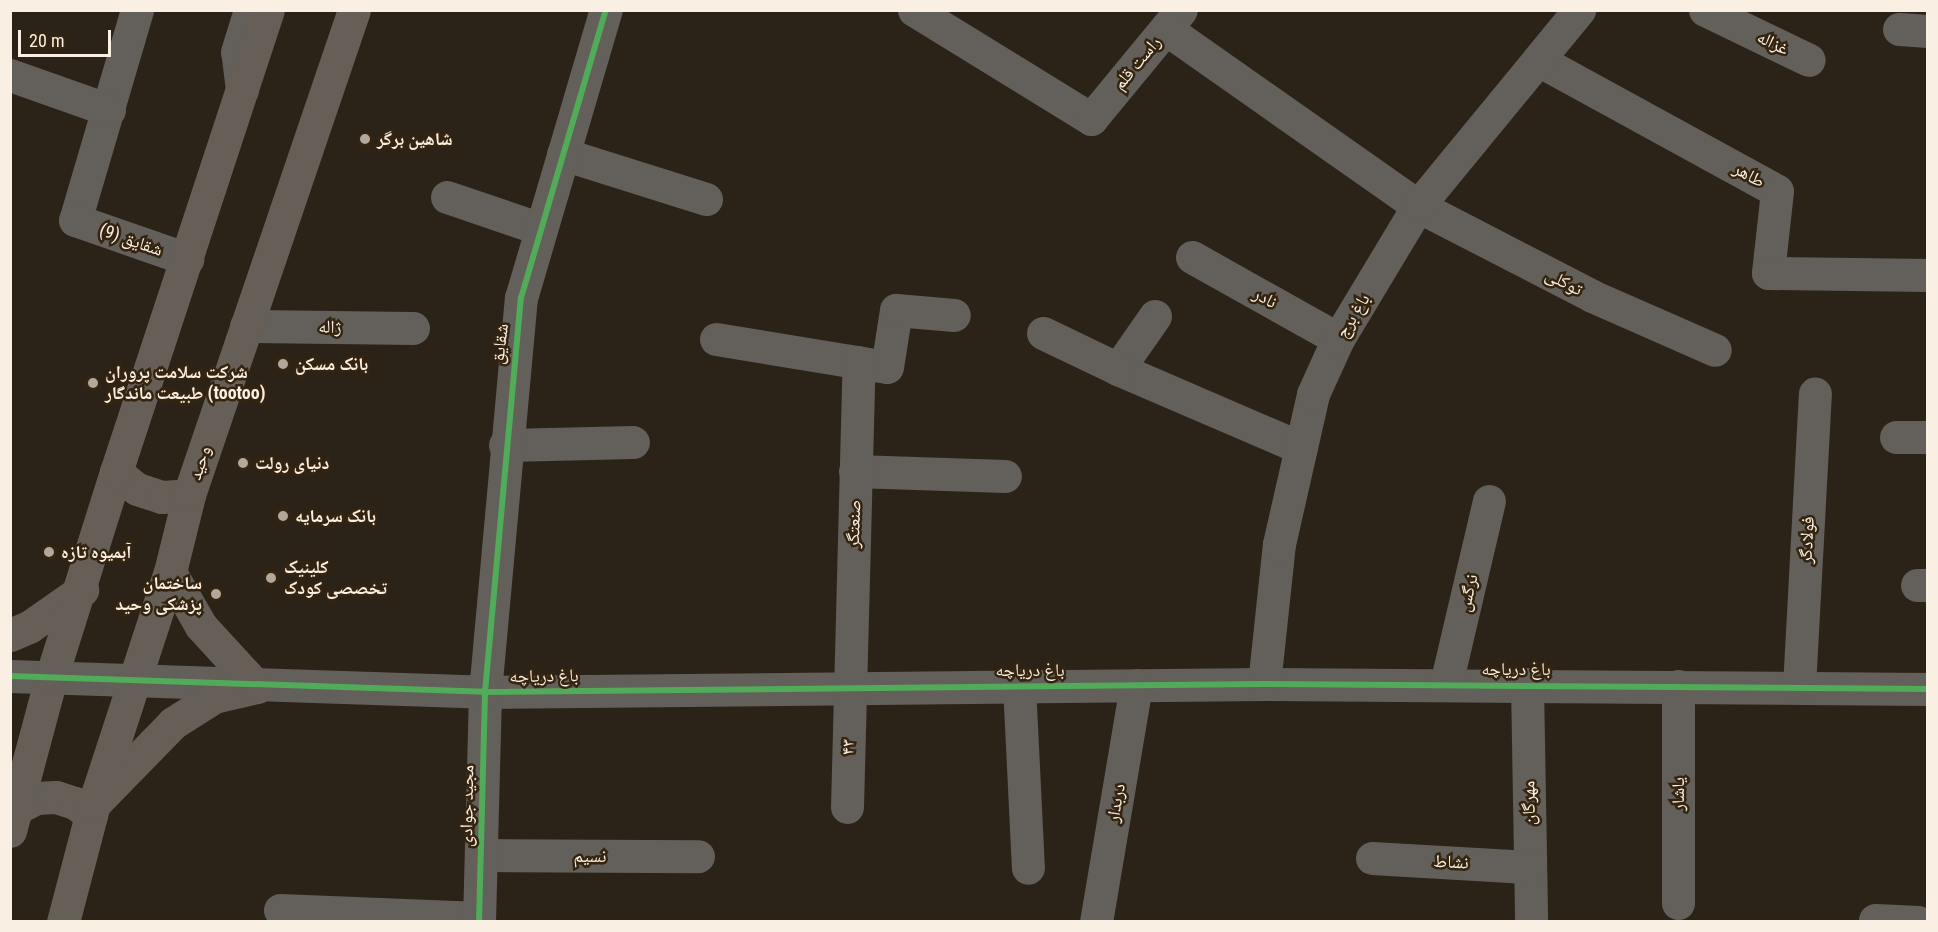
<!DOCTYPE html>
<meta charset="utf-8">
<style>
body{margin:0}
#map{position:relative;width:1938px;height:932px;overflow:hidden;background:#2c2318;font-family:"Roboto Condensed","Noto Naskh Arabic",sans-serif}
div>[style]{position:absolute}
.minor>*{height:33px;margin:-16.5px;padding:0 16.5px;transform-origin:16.5px;border-radius:16.5px;background:#635f5b}
.major>*{height:33px;margin:-16.5px;padding:0 16.5px;transform-origin:16.5px;border-radius:16.5px;background:#655f58}
.cycleway>*{height:6px;margin:-3px;padding:0 3px;transform-origin:3px;border-radius:3px;background:#51ab58}
.dots>*{width:16px;height:16px;translate:-50% -50%;box-sizing:border-box;border:3px solid #342410;border-radius:50%}
span{translate:-50% -50%;white-space:nowrap;text-align:center;line-height:1.15;-webkit-text-stroke:5px #342410;paint-order:stroke}
.street-label{font-size:18px;color:#faefe3}
.poi-label{font-size:18px;color:#faefe3;font-weight:700}
.left{translate:0 -50%;text-align:left}
.right{translate:-100% -50%;text-align:right}
.frame{position:absolute;inset:0;border:12px solid #faefe3;pointer-events:none}
.scale{position:absolute;left:18px;top:30px;width:93px;height:27px;box-sizing:border-box;border:3px solid #faefe3;border-top:0;padding-left:8px;font-size:18px;line-height:21px;white-space:nowrap;color:#faefe3;-webkit-text-stroke:4px #342410;paint-order:stroke}
</style>
<div id="map">
<div class="minor">
<i style="left:137px;top:10px;width:219px;rotate:106.4deg"></i>
<i style="left:75px;top:220px;width:119px;rotate:19.2deg"></i>
<i style="left:914px;top:10px;width:208px;rotate:31.6deg"></i>
<i style="left:1091px;top:119px;width:141px;rotate:-50.5deg"></i>
<i style="left:1705px;top:10px;width:115px;rotate:25.7deg"></i>
<i style="left:1166px;top:29px;width:308px;rotate:35.1deg"></i>
<i style="left:1418px;top:206px;width:196px;rotate:27.3deg"></i>
<i style="left:1592px;top:296px;width:134px;rotate:23.7deg"></i>
<i style="left:1899px;top:29px;width:29px;rotate:4deg"></i>
<i style="left:1540px;top:61px;width:270px;rotate:28.7deg"></i>
<i style="left:1777px;top:191px;width:82px;rotate:96.3deg"></i>
<i style="left:1768px;top:273px;width:160px;rotate:0.7deg"></i>
<i style="left:10px;top:75px;width:105px;rotate:19.5deg"></i>
<i style="left:242px;top:90px;width:38px;rotate:-97deg"></i>
<i style="left:237px;top:52px;width:44px;rotate:-72.8deg"></i>
<i style="left:563px;top:154px;width:150px;rotate:17.5deg"></i>
<i style="left:447px;top:197px;width:99px;rotate:18.8deg"></i>
<i style="left:1192px;top:257px;width:167px;rotate:29.3deg"></i>
<i style="left:1155px;top:316px;width:65px;rotate:124.9deg"></i>
<i style="left:1118px;top:369px;width:199px;rotate:23.3deg"></i>
<i style="left:246px;top:326px;width:167px;rotate:0.7deg"></i>
<i style="left:1043px;top:333px;width:83px;rotate:25.6deg"></i>
<i style="left:716px;top:339px;width:173px;rotate:9.3deg"></i>
<i style="left:887px;top:367px;width:58px;rotate:-81deg"></i>
<i style="left:896px;top:310px;width:58px;rotate:4.9deg"></i>
<i style="left:1896px;top:437px;width:32px"></i>
<i style="left:505px;top:445px;width:128px;rotate:-1.3deg"></i>
<i style="left:855px;top:471px;width:150px;rotate:1.9deg"></i>
<i style="left:1917px;top:585px;width:11px"></i>
<i style="left:10px;top:676px;width:475px;rotate:1.9deg"></i>
<i style="left:485px;top:692px;width:779px;rotate:-0.59deg"></i>
<i style="left:1264px;top:684px;width:664px;rotate:0.43deg"></i>
<i style="left:1264px;top:684px;width:141px;rotate:-83.9deg"></i>
<i style="left:1279px;top:544px;width:154px;rotate:-77.2deg"></i>
<i style="left:1313px;top:394px;width:60px;rotate:-65.6deg"></i>
<i style="left:1338px;top:339px;width:155px;rotate:-59deg"></i>
<i style="left:1418px;top:206px;width:254px;rotate:-50.6deg"></i>
<i style="left:1446px;top:684px;width:188px;rotate:-76.8deg"></i>
<i style="left:1527px;top:684px;width:238px;rotate:89deg"></i>
<i style="left:1019px;top:685px;width:183px;rotate:87.2deg"></i>
<i style="left:1678px;top:686px;width:217px;rotate:90deg"></i>
<i style="left:1799px;top:687px;width:294px;rotate:-86.9deg"></i>
<i style="left:847px;top:807px;width:445px;rotate:-88.5deg"></i>
<i style="left:481px;top:855px;width:217px;rotate:0.3deg"></i>
<i style="left:1372px;top:858px;width:158px;rotate:3.3deg"></i>
<i style="left:280px;top:910px;width:199px;rotate:2.3deg"></i>
<i style="left:1875px;top:920px;width:43px;rotate:2.7deg"></i>
<i style="left:479px;top:922px;width:230px;rotate:-88.5deg"></i>
<i style="left:485px;top:692px;width:396px;rotate:-84.8deg"></i>
<i style="left:521px;top:298px;width:300px;rotate:-73.6deg"></i>
<i style="left:1096px;top:922px;width:240px;rotate:-80.4deg"></i>
</div>
<div class="major">
<i style="left:116px;top:472px;width:27px;rotate:39deg"></i>
<i style="left:137px;top:489px;width:26px;rotate:18deg"></i>
<i style="left:162px;top:497px;width:27px;rotate:-4deg"></i>
<i style="left:10px;top:635px;width:21px;rotate:-23deg"></i>
<i style="left:29px;top:627px;width:65px;rotate:-34.9deg"></i>
<i style="left:16px;top:789px;width:18px;rotate:81deg"></i>
<i style="left:19px;top:807px;width:19px;rotate:-28deg"></i>
<i style="left:36px;top:798px;width:20px;rotate:-3deg"></i>
<i style="left:56px;top:797px;width:20px;rotate:18deg"></i>
<i style="left:75px;top:803px;width:20px;rotate:37deg"></i>
<i style="left:97px;top:801px;width:109px;rotate:-45.7deg"></i>
<i style="left:173px;top:723px;width:49px;rotate:-32.4deg"></i>
<i style="left:214px;top:697px;width:44px;rotate:-13.1deg"></i>
<i style="left:257px;top:687px;width:83px;rotate:-132.6deg"></i>
<i style="left:201px;top:626px;width:62px;rotate:-119.9deg"></i>
<i style="left:10px;top:831px;width:158px;rotate:-75deg"></i>
<i style="left:51px;top:678px;width:216px;rotate:-72.5deg"></i>
<i style="left:116px;top:472px;width:486px;rotate:-71.8deg"></i>
<i style="left:63px;top:922px;width:122px;rotate:-75.3deg"></i>
<i style="left:94px;top:804px;width:244px;rotate:-71.9deg"></i>
<i style="left:170px;top:572px;width:79px;rotate:-76.1deg"></i>
<i style="left:189px;top:495px;width:512px;rotate:-71.21deg"></i>
</div>
<div class="cycleway">
<i style="left:10px;top:676px;width:475px;rotate:1.9deg"></i>
<i style="left:485px;top:692px;width:779px;rotate:-0.59deg"></i>
<i style="left:1264px;top:684px;width:664px;rotate:0.43deg"></i>
<i style="left:479px;top:922px;width:230px;rotate:-88.5deg"></i>
<i style="left:485px;top:692px;width:396px;rotate:-84.8deg"></i>
<i style="left:521px;top:298px;width:300px;rotate:-73.6deg"></i>
</div>
<div class="dots">
<i style="left:365px;top:139px;background:#b2a89c"></i>
<i style="left:283px;top:364px;background:#b2a89c"></i>
<i style="left:93px;top:383px;background:#b2a89c"></i>
<i style="left:243px;top:463px;background:#b2a89c"></i>
<i style="left:283px;top:516px;background:#b2a89c"></i>
<i style="left:49px;top:552px;background:#b2a89c"></i>
<i style="left:271px;top:578px;background:#b2a89c"></i>
<i style="left:216px;top:594px;background:#b2a89c"></i>
</div>
<div class="street-label">
<span style="left:1773px;top:43px;rotate:26deg">غزاله</span>
<span style="left:1137px;top:63px;rotate:-50deg">راست قلم</span>
<span style="left:1749px;top:175px;rotate:29deg">طاهر</span>
<span style="left:131px;top:240px;rotate:19deg">شقایق (9)</span>
<span style="left:1564px;top:282px;rotate:27deg">توکلی</span>
<span style="left:1265px;top:298px;rotate:29deg">نادر</span>
<span style="left:1353px;top:316px;rotate:-59deg">باغ برج</span>
<span style="left:330px;top:327px;rotate:1deg">ژاله</span>
<span style="left:500px;top:344px;rotate:-83deg">شقایق</span>
<span style="left:200px;top:463px;rotate:-71deg">وحید</span>
<span style="left:854px;top:524px;rotate:-88deg">صنعتگر</span>
<span style="left:1807px;top:540px;rotate:-87deg">فولادگر</span>
<span style="left:1468px;top:593px;rotate:-77deg">نرگس</span>
<span style="left:1516px;top:669px">باغ دریاچه</span>
<span style="left:1030px;top:670px">باغ دریاچه</span>
<span style="left:544px;top:676px;rotate:-1deg">باغ دریاچه</span>
<span style="left:848px;top:747px;rotate:-89deg">۴۳</span>
<span style="left:1678px;top:794px;rotate:-90deg">یاشار</span>
<span style="left:1116px;top:803px;rotate:-80deg">دربدار</span>
<span style="left:1529px;top:803px;rotate:-91deg">مهرگان</span>
<span style="left:467px;top:806px;rotate:-89deg">مجید جوادی</span>
<span style="left:590px;top:856px">نسیم</span>
<span style="left:1451px;top:862px;rotate:3deg">نشاط</span>
</div>
<div class="poi-label">
<span class="left" style="left:377px;top:139px">شاهین برگر</span>
<span class="left" style="left:295px;top:364px">بانک مسکن</span>
<span class="left" style="left:105px;top:383px">شرکت سلامت پروران<br>طبیعت ماندگار (tootoo)</span>
<span class="left" style="left:255px;top:463px">دنیای رولت</span>
<span class="left" style="left:295px;top:516px">بانک سرمایه</span>
<span class="left" style="left:61px;top:552px">آبمیوه تازه</span>
<span class="left" style="left:284px;top:578px">کلینیک<br>تخصصی کودک</span>
<span class="right" style="left:202px;top:594px">ساختمان<br>پزشکی وحید</span>
</div>
<div class="frame"></div>
<div class="scale">20 m</div>
</div>
